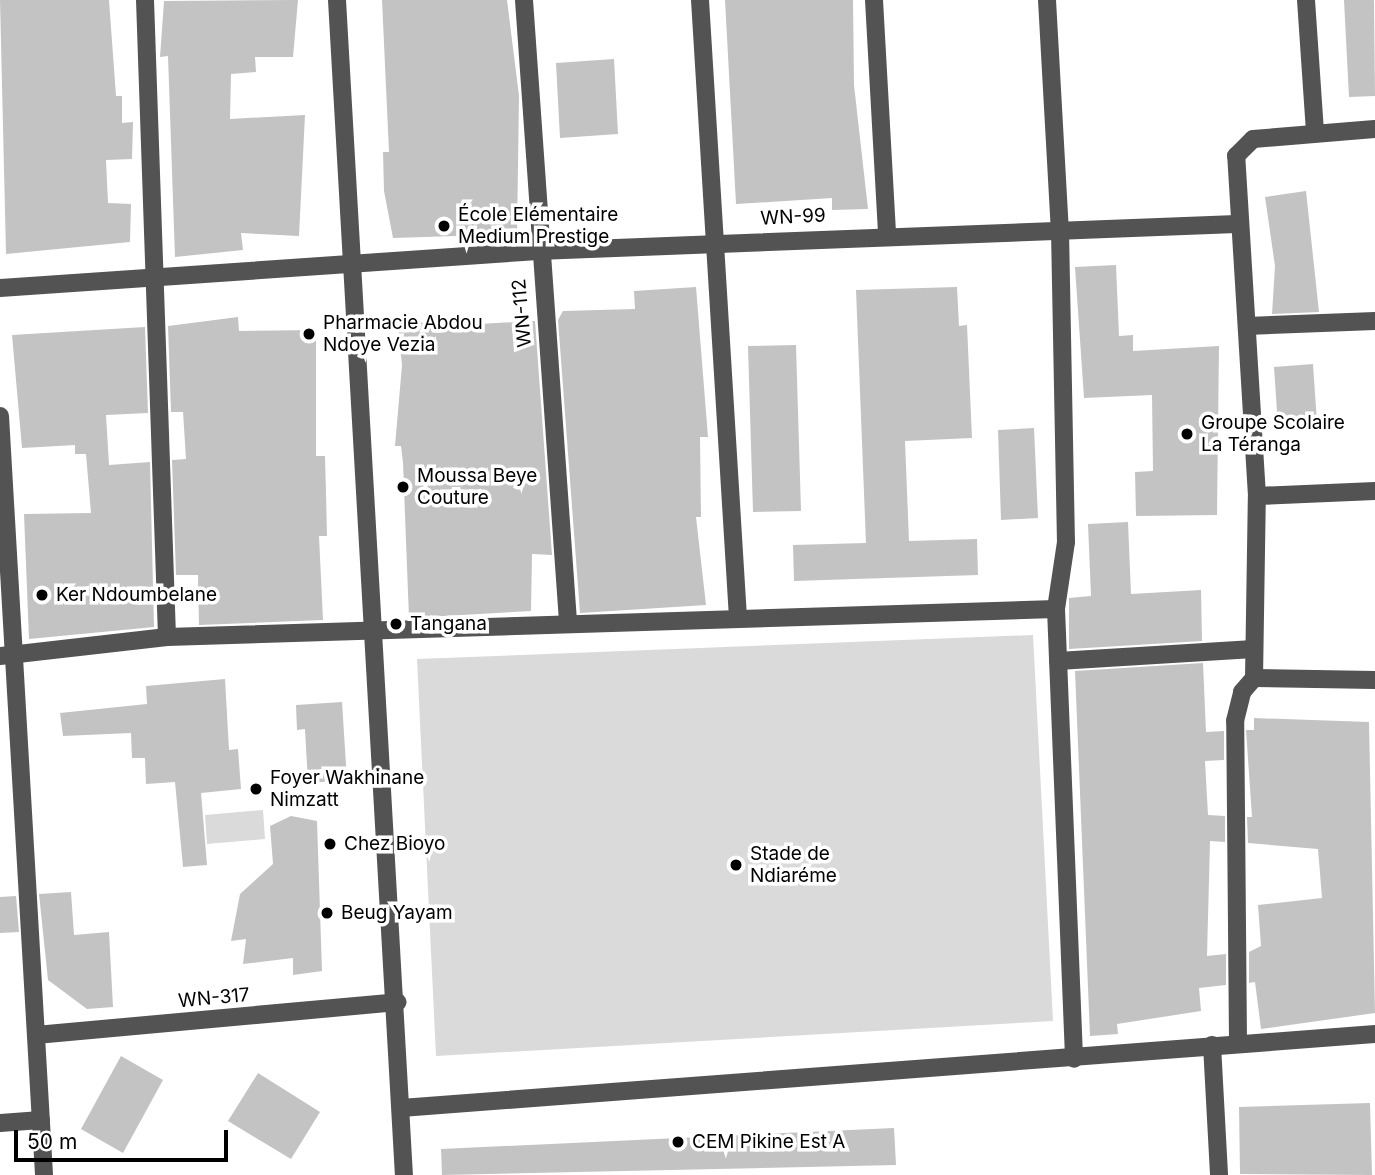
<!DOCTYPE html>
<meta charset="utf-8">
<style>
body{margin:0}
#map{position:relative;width:1375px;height:1175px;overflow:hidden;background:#fff;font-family:Inter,sans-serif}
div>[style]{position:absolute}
.green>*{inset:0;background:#dadada}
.building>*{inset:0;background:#c3c3c3}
.minor>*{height:18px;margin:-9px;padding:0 9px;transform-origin:9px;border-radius:9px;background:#535353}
.dots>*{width:19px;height:19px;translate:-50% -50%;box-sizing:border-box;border:4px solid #fff;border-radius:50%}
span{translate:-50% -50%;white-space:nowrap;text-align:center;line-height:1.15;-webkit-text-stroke:7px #fff;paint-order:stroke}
.poi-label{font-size:19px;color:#000}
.left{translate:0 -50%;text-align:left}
.street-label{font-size:19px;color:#000}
.scale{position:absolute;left:14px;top:1130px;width:214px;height:32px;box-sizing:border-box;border:4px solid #000;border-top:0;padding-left:9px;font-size:21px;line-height:24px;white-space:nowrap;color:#000;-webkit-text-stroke:5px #fff;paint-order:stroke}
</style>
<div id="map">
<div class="green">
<i style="clip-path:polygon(1033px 635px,1053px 1021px,436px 1056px,417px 659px)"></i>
<i style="clip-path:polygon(263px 810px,265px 839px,207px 844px,205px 815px)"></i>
</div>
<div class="building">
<i style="clip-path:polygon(0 0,109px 0,116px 96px,122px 96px,122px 123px,133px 122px,132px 159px,106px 160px,108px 203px,131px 204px,130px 242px,6px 254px)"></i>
<i style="clip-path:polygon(298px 0,293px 57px,255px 57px,256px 72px,231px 74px,230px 119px,305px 115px,299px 236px,241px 233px,243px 250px,175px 257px,168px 56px,160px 57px,164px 1px)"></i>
<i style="clip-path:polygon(382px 0,507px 0,519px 96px,517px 234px,393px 238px,384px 191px,383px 152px,389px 152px)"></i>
<i style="clip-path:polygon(725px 0,853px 0,854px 85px,868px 209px,832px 210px,832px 198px,736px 204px)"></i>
<i style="clip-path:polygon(1344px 0,1374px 0,1375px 96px,1349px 97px)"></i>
<i style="clip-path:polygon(614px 59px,618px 134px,560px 138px,556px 63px)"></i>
<i style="clip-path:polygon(1306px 191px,1319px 312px,1272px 314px,1275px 266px,1265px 197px)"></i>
<i style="clip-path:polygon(1116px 265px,1119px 336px,1133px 335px,1133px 351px,1219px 346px,1217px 515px,1136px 516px,1135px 472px,1153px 471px,1152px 395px,1084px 398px,1075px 267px)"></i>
<i style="clip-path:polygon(696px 287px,708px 437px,700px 437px,701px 517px,696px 517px,706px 605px,580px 613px,558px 320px,563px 311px,635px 309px,634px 291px)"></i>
<i style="clip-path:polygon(957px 287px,959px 326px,967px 325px,972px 438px,905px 441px,909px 541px,977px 539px,978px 575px,794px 581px,793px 545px,866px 543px,856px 290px)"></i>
<i style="clip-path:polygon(238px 317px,239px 331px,316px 330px,316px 456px,325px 456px,326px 493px,327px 536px,319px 536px,323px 620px,199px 625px,198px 575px,176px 575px,172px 460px,186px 459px,183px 412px,171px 412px,168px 326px)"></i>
<i style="clip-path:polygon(459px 319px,459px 325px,535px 321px,552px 555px,532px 554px,531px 611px,409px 618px,403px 463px,401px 446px,395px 446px,402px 365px,398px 325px)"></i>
<i style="clip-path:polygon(145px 327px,148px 413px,106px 415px,109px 465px,150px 462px,154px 627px,29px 639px,24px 514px,91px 513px,86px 454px,75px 454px,75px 445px,22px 448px,12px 335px)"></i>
<i style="clip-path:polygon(796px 345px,801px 511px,753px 512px,748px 346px)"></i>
<i style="clip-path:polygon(1313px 364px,1317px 423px,1278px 426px,1274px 367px)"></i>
<i style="clip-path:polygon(1034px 428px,1038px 518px,1001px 520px,998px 430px)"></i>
<i style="clip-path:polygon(1128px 522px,1131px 594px,1201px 590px,1202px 641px,1069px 649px,1069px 598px,1091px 596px,1088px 524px)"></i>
<i style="clip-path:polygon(1203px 663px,1206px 732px,1224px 731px,1224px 760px,1205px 761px,1208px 815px,1225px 816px,1225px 842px,1210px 841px,1207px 956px,1226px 954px,1226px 985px,1199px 988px,1201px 1011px,1117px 1024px,1118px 1034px,1090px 1036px,1075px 671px)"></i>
<i style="clip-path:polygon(225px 679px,229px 750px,238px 749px,241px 789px,201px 793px,207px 865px,183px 867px,175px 782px,146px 784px,145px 758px,132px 758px,131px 733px,63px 736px,60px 713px,147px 704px,146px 686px)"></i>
<i style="clip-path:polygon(342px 702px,347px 780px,308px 783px,305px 729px,297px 730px,296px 705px)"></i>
<i style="clip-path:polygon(1254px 718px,1369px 722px,1375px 1013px,1261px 1029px,1255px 982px,1249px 983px,1249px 952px,1261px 946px,1258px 905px,1322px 898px,1318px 849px,1248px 843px,1247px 817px,1252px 817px,1246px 730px,1254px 730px)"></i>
<i style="clip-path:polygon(291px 816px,317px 821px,322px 971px,293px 975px,293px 958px,243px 964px,246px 939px,231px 941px,240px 894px,273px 864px,270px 826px)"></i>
<i style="clip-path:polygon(71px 892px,74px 935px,109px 932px,113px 1007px,87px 1009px,48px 980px,39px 894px)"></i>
<i style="clip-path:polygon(16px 896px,19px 932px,0 933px,0 897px)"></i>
<i style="clip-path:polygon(121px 1056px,163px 1080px,123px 1153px,81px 1129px)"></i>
<i style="clip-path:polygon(258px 1073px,320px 1112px,291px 1159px,228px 1121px)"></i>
<i style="clip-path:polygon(1370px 1103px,1372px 1175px,1240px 1174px,1239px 1107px)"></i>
<i style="clip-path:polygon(894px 1128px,896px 1165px,442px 1175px,441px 1149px)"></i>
</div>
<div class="minor">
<i style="left:145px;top:0;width:637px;rotate:88.02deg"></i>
<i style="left:337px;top:0;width:1177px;rotate:86.74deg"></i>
<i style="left:524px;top:0;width:624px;rotate:85.95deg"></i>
<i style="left:700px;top:0;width:619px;rotate:86.48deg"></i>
<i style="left:874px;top:0;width:234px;rotate:86.8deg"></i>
<i style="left:1047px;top:0;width:231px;rotate:86.8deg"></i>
<i style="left:1060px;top:231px;width:311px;rotate:88.9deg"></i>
<i style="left:1066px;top:542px;width:68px;rotate:98.5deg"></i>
<i style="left:1056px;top:609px;width:450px;rotate:87.7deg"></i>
<i style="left:1306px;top:0;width:133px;rotate:86.1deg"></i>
<i style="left:0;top:288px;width:539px;rotate:-3.93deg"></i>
<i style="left:538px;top:251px;width:699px;rotate:-2.22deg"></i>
<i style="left:1247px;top:326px;width:128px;rotate:-2.2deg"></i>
<i style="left:0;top:416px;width:760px;rotate:86.68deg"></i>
<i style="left:1257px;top:496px;width:118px;rotate:-2.4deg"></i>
<i style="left:0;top:656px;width:168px;rotate:-6.5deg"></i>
<i style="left:167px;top:637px;width:889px;rotate:-1.8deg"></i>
<i style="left:1058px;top:661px;width:196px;rotate:-3.5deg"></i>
<i style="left:1254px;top:678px;width:182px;rotate:-89.1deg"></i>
<i style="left:1257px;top:496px;width:341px;rotate:-93.5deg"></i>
<i style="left:1236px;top:156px;width:24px;rotate:-45deg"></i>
<i style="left:1253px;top:139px;width:122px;rotate:-4.7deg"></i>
<i style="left:36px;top:1035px;width:363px;rotate:-5.2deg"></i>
<i style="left:1238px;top:1042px;width:321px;rotate:-90.5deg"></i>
<i style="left:1235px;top:721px;width:30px;rotate:-76deg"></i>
<i style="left:1242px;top:692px;width:18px;rotate:-49deg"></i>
<i style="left:1254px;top:678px;width:121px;rotate:0.9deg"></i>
<i style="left:1212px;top:1045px;width:130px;rotate:86.9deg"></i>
<i style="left:401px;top:1108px;width:977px;rotate:-4.34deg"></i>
<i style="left:0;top:1123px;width:41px;rotate:-4.2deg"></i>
</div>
<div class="dots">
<i style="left:444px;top:226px;background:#000"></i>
<i style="left:309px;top:334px;background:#000"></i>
<i style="left:1187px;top:434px;background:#000"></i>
<i style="left:403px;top:487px;background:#000"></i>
<i style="left:42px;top:595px;background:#000"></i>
<i style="left:396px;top:624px;background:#000"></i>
<i style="left:256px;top:789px;background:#000"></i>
<i style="left:330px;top:844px;background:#000"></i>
<i style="left:736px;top:865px;background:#000"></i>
<i style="left:327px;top:913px;background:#000"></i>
<i style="left:678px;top:1142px;background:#000"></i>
</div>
<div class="poi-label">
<span class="left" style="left:458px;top:226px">École Elémentaire<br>Medium Prestige</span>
<span class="left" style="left:323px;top:334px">Pharmacie Abdou<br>Ndoye Vezia</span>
<span class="left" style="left:1201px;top:434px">Groupe Scolaire<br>La Téranga</span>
<span class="left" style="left:417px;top:487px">Moussa Beye<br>Couture</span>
<span class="left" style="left:56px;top:595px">Ker Ndoumbelane</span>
<span class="left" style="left:410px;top:624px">Tangana</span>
<span class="left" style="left:270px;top:789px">Foyer Wakhinane<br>Nimzatt</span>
<span class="left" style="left:344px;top:844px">Chez Bioyo</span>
<span class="left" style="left:750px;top:865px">Stade de<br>Ndiaréme</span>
<span class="left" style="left:341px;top:913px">Beug Yayam</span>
<span class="left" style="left:692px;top:1142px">CEM Pikine Est A</span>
</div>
<div class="street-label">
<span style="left:793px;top:217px;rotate:-3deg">WN-99</span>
<span style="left:522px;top:313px;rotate:-95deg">WN-112</span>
<span style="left:214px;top:998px;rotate:-5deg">WN-317</span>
</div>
<div class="scale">50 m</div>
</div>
